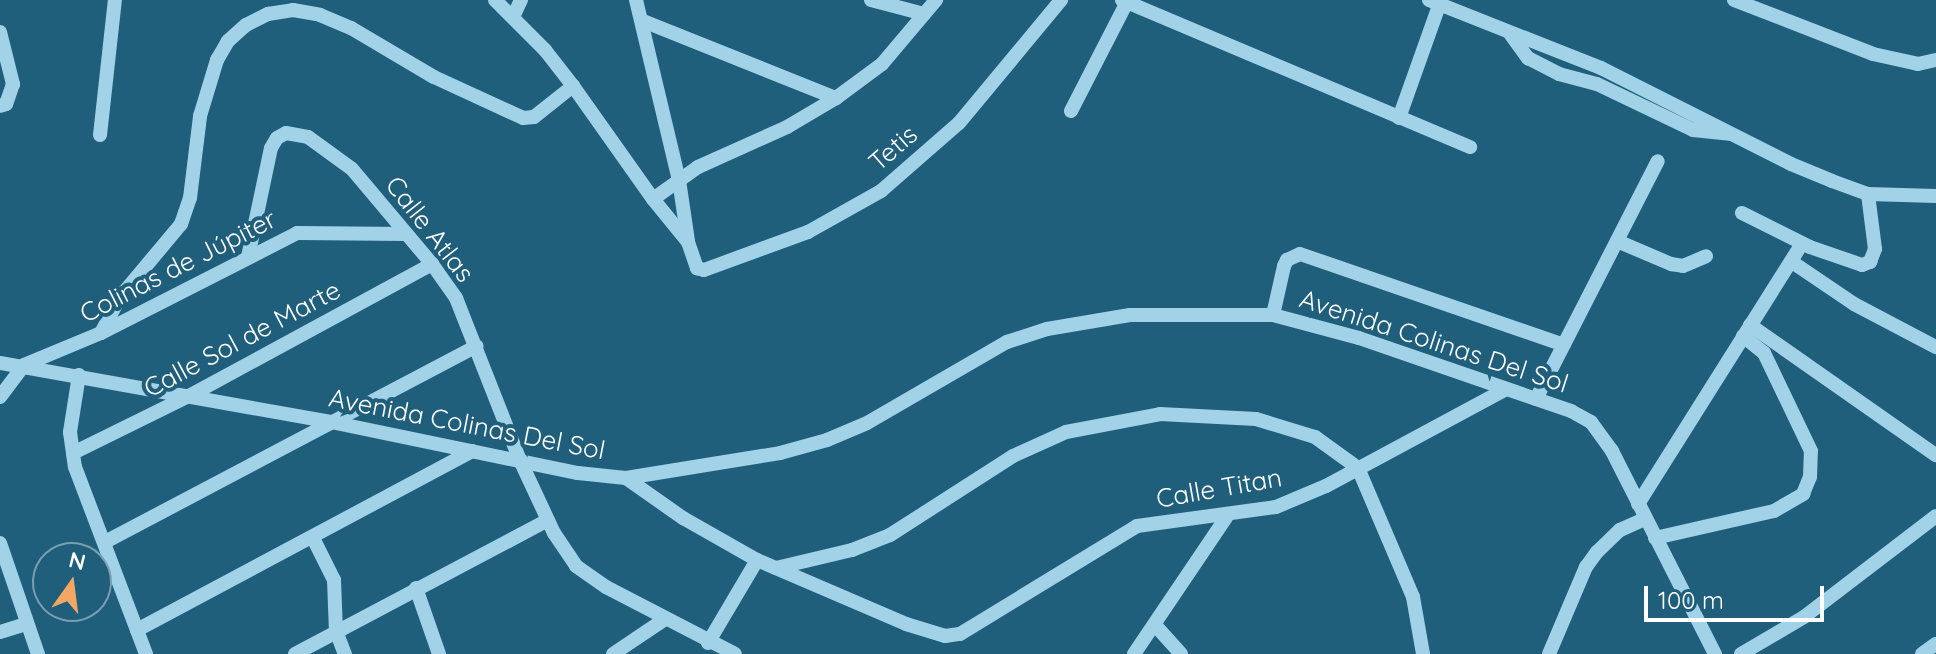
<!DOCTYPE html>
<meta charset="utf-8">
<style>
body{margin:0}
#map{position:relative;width:1936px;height:654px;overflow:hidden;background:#205f7c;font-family:Quicksand,sans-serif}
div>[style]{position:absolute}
.minor>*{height:14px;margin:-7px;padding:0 7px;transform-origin:7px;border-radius:7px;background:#a2d2e7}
span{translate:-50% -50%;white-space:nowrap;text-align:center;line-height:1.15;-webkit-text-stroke:8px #205f7c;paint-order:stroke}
.street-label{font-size:26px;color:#fff}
.north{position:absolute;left:32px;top:542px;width:80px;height:80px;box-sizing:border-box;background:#205f7c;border:2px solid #799fb0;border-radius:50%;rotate:14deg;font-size:22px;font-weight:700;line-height:32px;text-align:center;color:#fff}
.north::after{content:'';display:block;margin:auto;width:28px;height:36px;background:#f4a763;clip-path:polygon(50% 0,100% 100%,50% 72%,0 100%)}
.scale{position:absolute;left:1644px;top:586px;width:180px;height:36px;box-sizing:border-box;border:4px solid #fff;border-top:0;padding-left:10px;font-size:24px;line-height:28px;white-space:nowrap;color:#fff;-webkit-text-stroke:6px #205f7c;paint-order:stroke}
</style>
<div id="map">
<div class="minor">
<i style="left:495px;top:0;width:71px;rotate:45deg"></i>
<i style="left:545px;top:50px;width:46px;rotate:52.1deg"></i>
<i style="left:573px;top:86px;width:138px;rotate:54.7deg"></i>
<i style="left:653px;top:199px;width:55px;rotate:50.9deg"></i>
<i style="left:688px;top:242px;width:28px;rotate:71deg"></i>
<i style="left:697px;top:268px;width:7px;rotate:16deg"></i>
<i style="left:704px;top:270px;width:111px;rotate:-20.1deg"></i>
<i style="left:808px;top:232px;width:84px;rotate:-29.3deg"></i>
<i style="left:881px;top:191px;width:103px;rotate:-41.1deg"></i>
<i style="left:959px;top:123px;width:160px;rotate:-50.3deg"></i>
<i style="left:636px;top:0;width:185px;rotate:76.6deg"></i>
<i style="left:679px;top:180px;width:62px;rotate:81.6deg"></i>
<i style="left:871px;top:0;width:55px;rotate:14.8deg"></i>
<i style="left:1122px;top:0;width:378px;rotate:22.9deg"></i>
<i style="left:1429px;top:0;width:185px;rotate:21.6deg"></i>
<i style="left:1601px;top:68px;width:213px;rotate:26.8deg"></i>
<i style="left:1791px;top:164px;width:44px;rotate:22.5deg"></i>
<i style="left:1832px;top:181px;width:38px;rotate:20deg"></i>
<i style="left:1868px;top:194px;width:68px;rotate:1.7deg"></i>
<i style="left:1734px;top:0;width:149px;rotate:21.2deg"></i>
<i style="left:1873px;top:54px;width:46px;rotate:12.5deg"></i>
<i style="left:1918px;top:64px;width:18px;rotate:-13deg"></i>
<i style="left:513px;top:17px;width:19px;rotate:-65deg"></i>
<i style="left:643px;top:21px;width:208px;rotate:21.8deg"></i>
<i style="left:0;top:32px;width:54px;rotate:76deg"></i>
<i style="left:13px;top:84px;width:21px;rotate:109deg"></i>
<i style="left:6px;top:104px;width:6px;rotate:162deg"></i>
<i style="left:1511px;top:35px;width:29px;rotate:54deg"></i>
<i style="left:1528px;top:58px;width:35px;rotate:27deg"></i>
<i style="left:1559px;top:74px;width:39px;rotate:15deg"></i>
<i style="left:1597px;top:84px;width:106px;rotate:25.6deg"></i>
<i style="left:1693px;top:130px;width:37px;rotate:6deg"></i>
<i style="left:1071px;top:111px;width:123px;rotate:-62.8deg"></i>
<i style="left:1399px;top:118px;width:125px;rotate:-70.4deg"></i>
<i style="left:100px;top:135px;width:136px;rotate:-83.7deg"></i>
<i style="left:653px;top:199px;width:55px;rotate:-35.4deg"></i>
<i style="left:698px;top:167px;width:98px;rotate:-24.2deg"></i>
<i style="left:787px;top:127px;width:57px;rotate:-30.6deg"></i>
<i style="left:836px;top:98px;width:57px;rotate:-36.5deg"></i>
<i style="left:882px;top:64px;width:84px;rotate:-49.8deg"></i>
<i style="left:1742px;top:213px;width:76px;rotate:26.6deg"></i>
<i style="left:1810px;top:247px;width:55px;rotate:19.1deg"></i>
<i style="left:1862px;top:265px;width:9px;rotate:-21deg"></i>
<i style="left:1870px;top:262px;width:14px;rotate:-69deg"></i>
<i style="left:1875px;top:249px;width:55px;rotate:-97.3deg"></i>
<i style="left:1617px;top:241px;width:59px;rotate:23.1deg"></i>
<i style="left:1671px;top:264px;width:12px;rotate:9deg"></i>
<i style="left:1683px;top:266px;width:25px;rotate:-23deg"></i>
<i style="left:248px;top:257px;width:111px;rotate:-78.1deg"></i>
<i style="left:271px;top:148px;width:12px;rotate:-59deg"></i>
<i style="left:277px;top:138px;width:10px;rotate:-29deg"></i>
<i style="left:286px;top:133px;width:22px;rotate:10deg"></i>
<i style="left:308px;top:137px;width:54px;rotate:36deg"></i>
<i style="left:352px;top:169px;width:124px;rotate:49.9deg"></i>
<i style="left:432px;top:264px;width:42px;rotate:54.8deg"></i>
<i style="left:456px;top:298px;width:172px;rotate:68.5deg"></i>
<i style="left:519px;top:458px;width:83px;rotate:65deg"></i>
<i style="left:554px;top:533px;width:40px;rotate:56deg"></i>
<i style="left:576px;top:566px;width:37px;rotate:35deg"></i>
<i style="left:606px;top:587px;width:145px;rotate:27.4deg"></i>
<i style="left:1792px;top:262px;width:75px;rotate:34.1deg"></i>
<i style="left:1854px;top:304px;width:93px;rotate:27.7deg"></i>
<i style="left:1273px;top:315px;width:50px;rotate:-77.3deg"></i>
<i style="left:1284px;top:266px;width:7px;rotate:-63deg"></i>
<i style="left:1287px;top:260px;width:14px;rotate:-25deg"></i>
<i style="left:1300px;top:254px;width:279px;rotate:19deg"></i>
<i style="left:1750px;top:325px;width:227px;rotate:35deg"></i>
<i style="left:101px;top:333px;width:41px;rotate:-62.2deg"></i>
<i style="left:120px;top:297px;width:95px;rotate:-50.1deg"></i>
<i style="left:181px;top:224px;width:28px;rotate:-71deg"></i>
<i style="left:190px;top:198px;width:83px;rotate:-83deg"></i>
<i style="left:200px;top:116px;width:59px;rotate:-73.1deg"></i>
<i style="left:217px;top:60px;width:22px;rotate:-60deg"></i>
<i style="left:228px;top:41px;width:24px;rotate:-42deg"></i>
<i style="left:246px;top:25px;width:25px;rotate:-27deg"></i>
<i style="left:268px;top:14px;width:25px;rotate:-9deg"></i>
<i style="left:293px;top:10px;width:27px;rotate:10deg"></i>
<i style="left:320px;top:15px;width:34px;rotate:23deg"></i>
<i style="left:351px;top:28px;width:96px;rotate:30.6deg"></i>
<i style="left:434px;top:77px;width:98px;rotate:24.7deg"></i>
<i style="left:523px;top:118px;width:11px;rotate:-5deg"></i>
<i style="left:534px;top:117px;width:50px;rotate:-38.5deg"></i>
<i style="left:0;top:363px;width:336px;rotate:10.1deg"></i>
<i style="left:331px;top:422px;width:252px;rotate:11.7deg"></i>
<i style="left:578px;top:473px;width:48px;rotate:5.9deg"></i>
<i style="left:626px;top:478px;width:156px;rotate:-9.2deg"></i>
<i style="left:780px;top:453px;width:49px;rotate:-15.5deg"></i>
<i style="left:827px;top:440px;width:43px;rotate:-23deg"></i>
<i style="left:867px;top:423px;width:162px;rotate:-30.1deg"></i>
<i style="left:1007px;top:342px;width:42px;rotate:-18deg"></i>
<i style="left:1047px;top:329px;width:84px;rotate:-9.6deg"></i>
<i style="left:1130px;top:315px;width:143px"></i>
<i style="left:1273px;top:315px;width:89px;rotate:15deg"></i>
<i style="left:1359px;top:338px;width:224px;rotate:19deg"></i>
<i style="left:1571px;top:411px;width:23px;rotate:29deg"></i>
<i style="left:1591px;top:422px;width:36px;rotate:54deg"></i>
<i style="left:1612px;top:451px;width:228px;rotate:63.1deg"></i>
<i style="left:79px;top:375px;width:58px;rotate:99deg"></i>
<i style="left:70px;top:432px;width:35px;rotate:82deg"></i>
<i style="left:75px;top:467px;width:200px;rotate:69.2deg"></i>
<i style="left:0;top:397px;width:40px;rotate:-53deg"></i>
<i style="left:24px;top:365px;width:83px;rotate:-22.6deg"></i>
<i style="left:101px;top:333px;width:220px;rotate:-27deg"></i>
<i style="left:297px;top:233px;width:109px;rotate:0.5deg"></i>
<i style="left:1536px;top:399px;width:267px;rotate:-62.9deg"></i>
<i style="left:73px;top:453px;width:129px;rotate:-26.2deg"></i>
<i style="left:189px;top:396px;width:277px;rotate:-28.5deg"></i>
<i style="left:626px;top:478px;width:70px;rotate:35.1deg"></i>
<i style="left:683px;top:518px;width:85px;rotate:29.6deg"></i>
<i style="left:757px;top:560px;width:162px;rotate:23.2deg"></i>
<i style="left:906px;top:624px;width:41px;rotate:17.1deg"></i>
<i style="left:945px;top:636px;width:15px;rotate:-8deg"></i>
<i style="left:960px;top:634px;width:207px;rotate:-31.4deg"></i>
<i style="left:1137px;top:526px;width:140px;rotate:-7.8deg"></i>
<i style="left:1276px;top:507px;width:54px;rotate:-22.8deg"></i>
<i style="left:1326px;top:486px;width:202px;rotate:-28.3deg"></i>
<i style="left:1638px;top:504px;width:307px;rotate:-57.8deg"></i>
<i style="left:313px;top:538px;width:47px;rotate:63.4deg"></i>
<i style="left:334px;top:580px;width:51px;rotate:87.8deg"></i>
<i style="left:336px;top:631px;width:25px;rotate:69deg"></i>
<i style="left:1655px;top:538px;width:122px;rotate:-12.8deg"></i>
<i style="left:1774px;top:511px;width:34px;rotate:-30deg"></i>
<i style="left:1803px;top:494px;width:18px;rotate:-68deg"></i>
<i style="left:1810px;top:477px;width:26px;rotate:-88deg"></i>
<i style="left:1811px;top:451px;width:109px;rotate:-115.6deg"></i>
<i style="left:1764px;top:353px;width:27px;rotate:-141deg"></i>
<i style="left:105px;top:542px;width:420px;rotate:-27.8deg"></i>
<i style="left:0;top:543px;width:117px;rotate:71.1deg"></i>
<i style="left:776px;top:568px;width:78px;rotate:-13.3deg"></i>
<i style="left:852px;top:550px;width:41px;rotate:-21.5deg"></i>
<i style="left:890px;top:535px;width:146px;rotate:-32.7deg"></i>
<i style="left:1013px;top:456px;width:58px;rotate:-24.4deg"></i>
<i style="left:1066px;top:432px;width:96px;rotate:-10.8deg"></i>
<i style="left:1160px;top:414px;width:96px;rotate:3deg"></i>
<i style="left:1256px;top:419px;width:62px;rotate:17deg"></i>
<i style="left:1315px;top:437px;width:53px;rotate:35.8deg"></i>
<i style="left:1358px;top:468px;width:140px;rotate:66.9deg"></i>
<i style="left:1413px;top:597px;width:58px;rotate:80deg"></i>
<i style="left:416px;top:588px;width:70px;rotate:70.8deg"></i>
<i style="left:1155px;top:625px;width:39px;rotate:48deg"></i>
<i style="left:137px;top:630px;width:380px;rotate:-28.1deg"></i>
<i style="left:0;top:632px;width:28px;rotate:-17deg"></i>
<i style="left:708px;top:643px;width:96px;rotate:-59.4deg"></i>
<i style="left:295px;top:654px;width:286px;rotate:-27.9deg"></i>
<i style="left:613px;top:654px;width:63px;rotate:-33.9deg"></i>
<i style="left:1134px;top:654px;width:166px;rotate:-56deg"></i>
<i style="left:1549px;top:654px;width:95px;rotate:-67deg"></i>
<i style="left:1586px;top:567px;width:19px;rotate:-54deg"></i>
<i style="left:1597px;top:552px;width:32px;rotate:-44deg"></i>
<i style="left:1620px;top:530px;width:27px;rotate:-24deg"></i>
<i style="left:1741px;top:654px;width:73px;rotate:-30.4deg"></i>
<i style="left:1804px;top:617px;width:166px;rotate:-37.4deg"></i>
<i style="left:1922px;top:654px;width:17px;rotate:-36deg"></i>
</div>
<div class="street-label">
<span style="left:893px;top:148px;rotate:-41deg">Tetis</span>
<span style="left:430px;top:229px;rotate:52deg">Calle Atlas</span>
<span style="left:178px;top:266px;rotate:-27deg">Colinas de Júpiter</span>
<span style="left:242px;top:339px;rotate:-28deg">Calle Sol de Marte</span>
<span style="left:1434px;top:341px;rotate:18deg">Avenida Colinas Del Sol</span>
<span style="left:467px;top:424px;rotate:11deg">Avenida Colinas Del Sol</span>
<span style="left:1219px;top:488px;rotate:-10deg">Calle Titan</span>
</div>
<div class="north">N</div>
<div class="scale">100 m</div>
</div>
